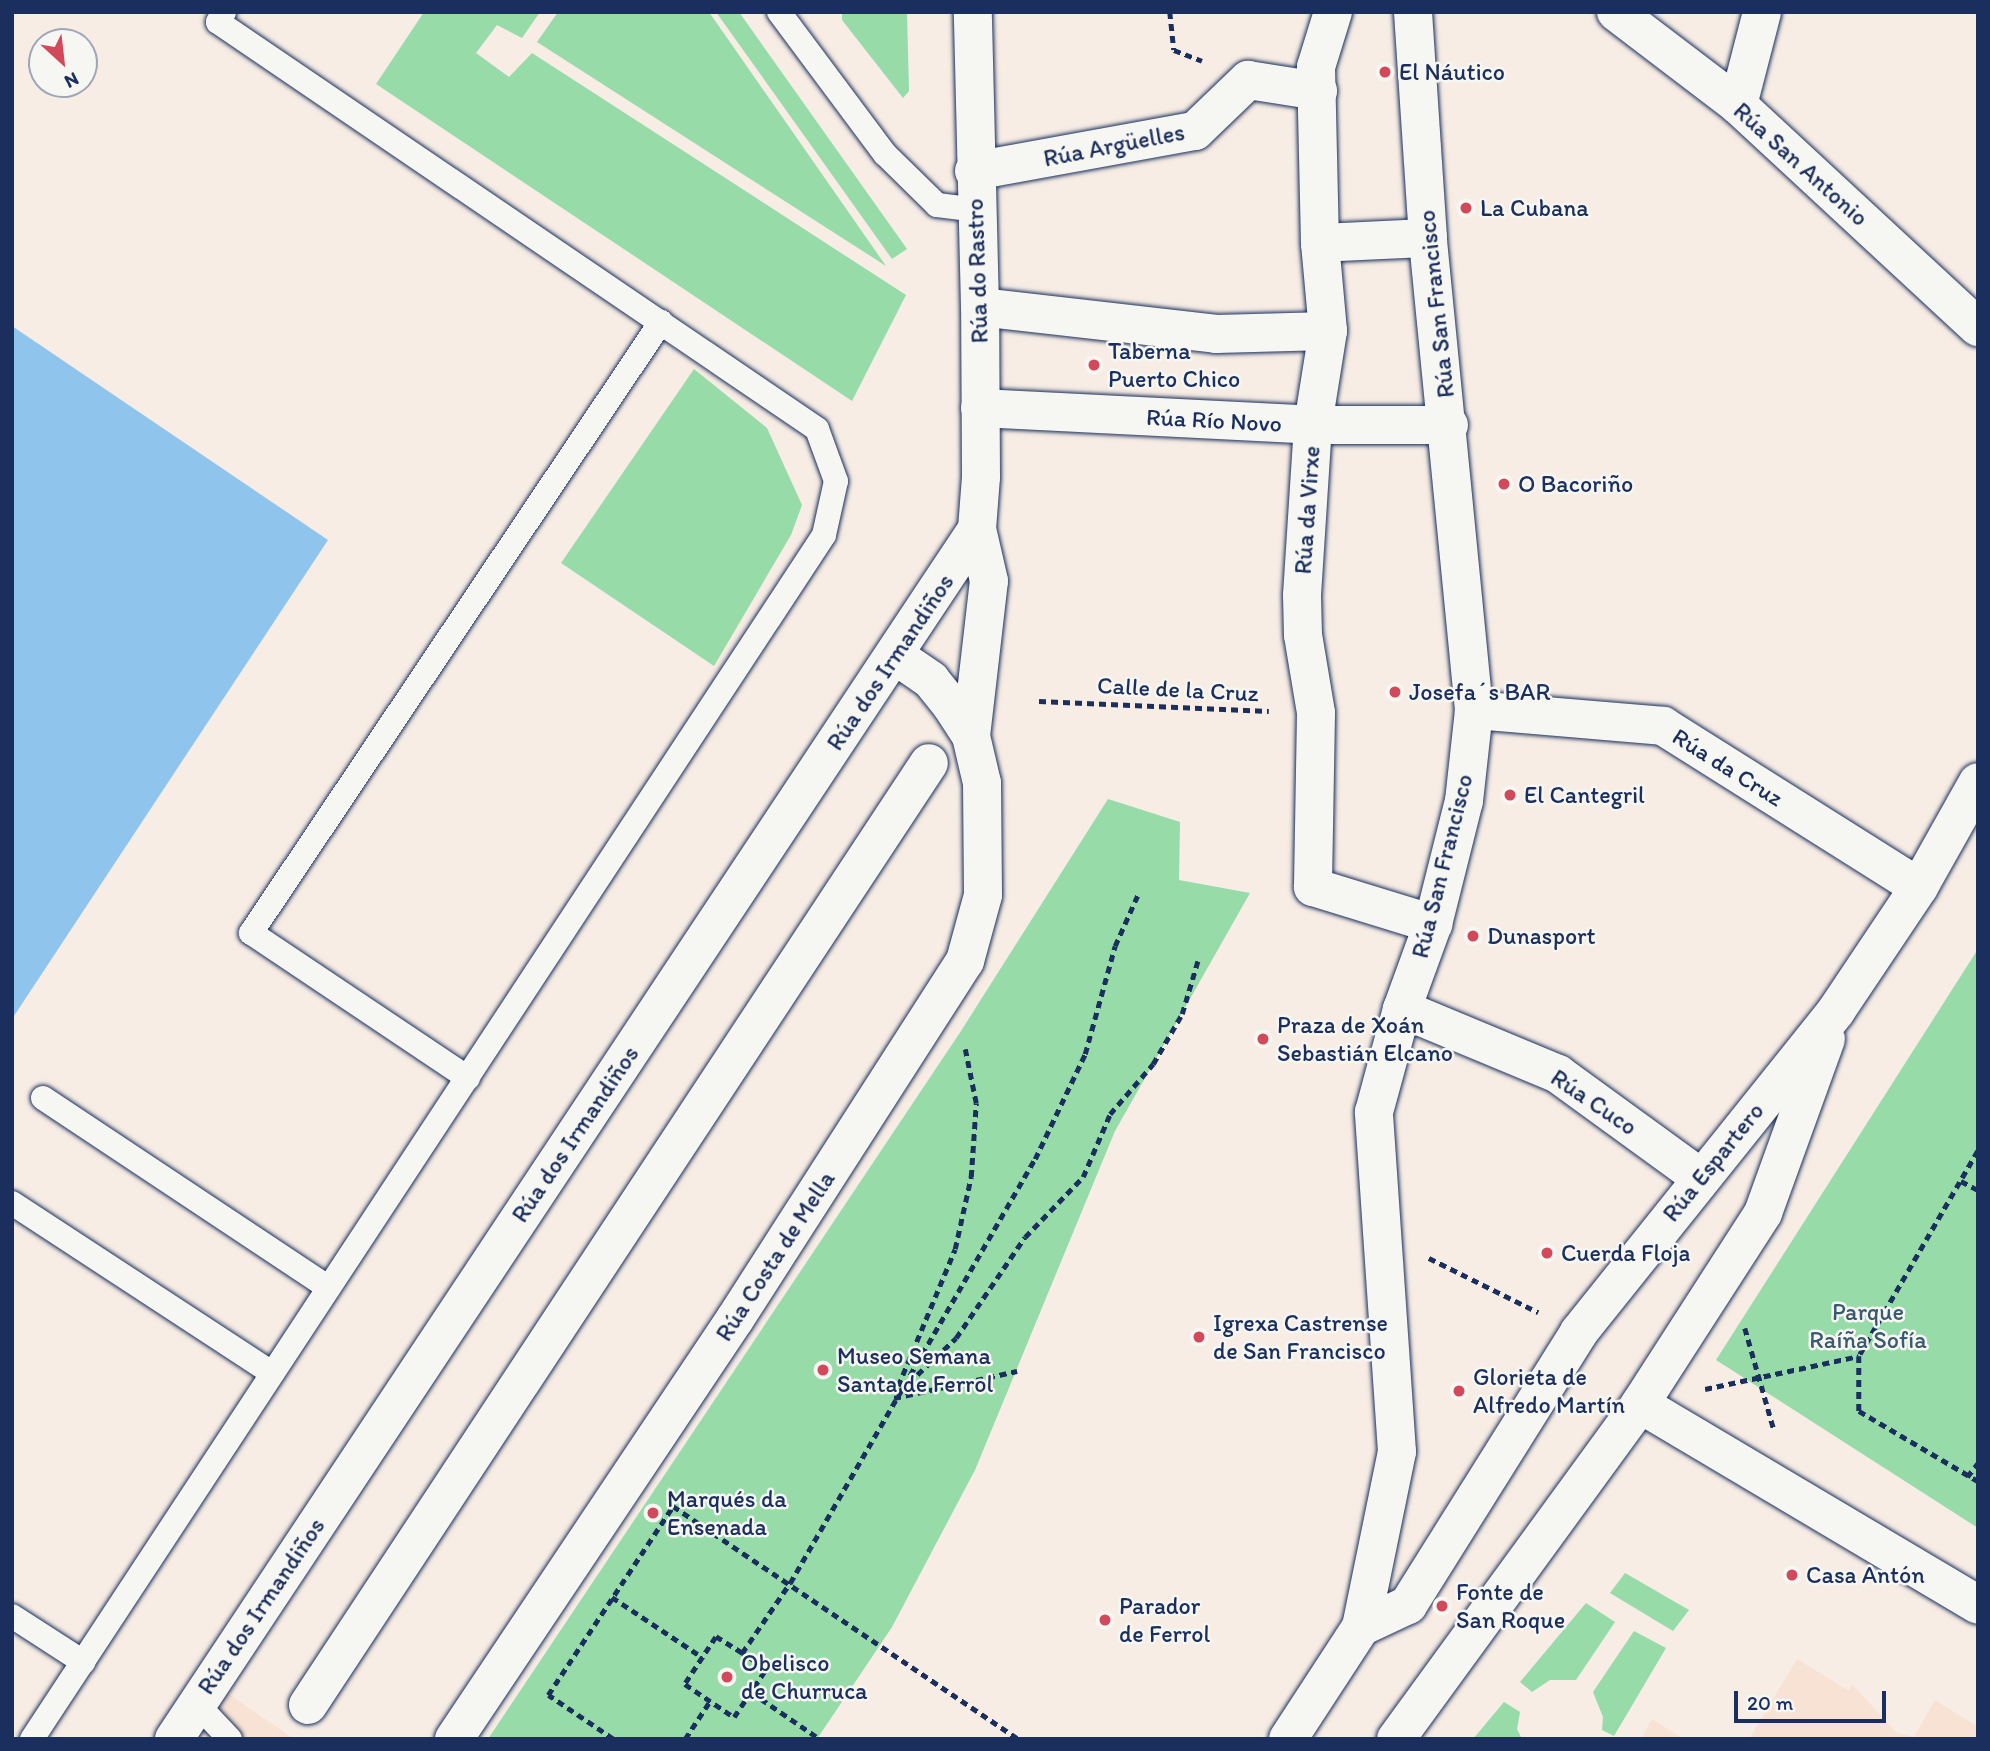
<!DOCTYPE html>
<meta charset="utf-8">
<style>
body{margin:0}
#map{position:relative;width:1990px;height:1751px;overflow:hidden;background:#f7ede4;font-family:Itim,sans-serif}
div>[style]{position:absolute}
.built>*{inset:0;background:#f8e2d3}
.green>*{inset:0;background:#96dba8}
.water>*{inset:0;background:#8fc5ed}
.path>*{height:4.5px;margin-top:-2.25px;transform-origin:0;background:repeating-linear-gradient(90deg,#1b2f5e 0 7px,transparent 0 12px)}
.roads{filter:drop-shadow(0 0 2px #1b2f5e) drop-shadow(0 0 2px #1b2f5e)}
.lane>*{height:24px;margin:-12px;padding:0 12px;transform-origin:12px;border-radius:12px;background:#f6f6f2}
.street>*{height:38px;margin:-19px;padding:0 19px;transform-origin:19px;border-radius:19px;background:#f6f6f2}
.secondary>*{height:38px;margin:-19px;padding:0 19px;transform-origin:19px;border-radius:19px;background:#f6f6f2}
.dots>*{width:19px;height:19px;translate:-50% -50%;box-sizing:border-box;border:4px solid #f6f6f2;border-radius:50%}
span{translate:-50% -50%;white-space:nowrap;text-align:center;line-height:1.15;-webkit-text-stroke:5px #f6f6f2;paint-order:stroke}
.poi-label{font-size:24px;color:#1b2f5e}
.left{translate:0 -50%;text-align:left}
.street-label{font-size:24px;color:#1b2f5e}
.park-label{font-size:24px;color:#3a5a70}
.frame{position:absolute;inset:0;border:14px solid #1b2f5e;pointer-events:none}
.north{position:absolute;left:28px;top:28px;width:70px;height:70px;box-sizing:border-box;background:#f6f6f2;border:2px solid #9ea6b7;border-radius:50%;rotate:153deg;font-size:19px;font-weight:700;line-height:28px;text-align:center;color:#1b2f5e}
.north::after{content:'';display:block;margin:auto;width:24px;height:32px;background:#d1495b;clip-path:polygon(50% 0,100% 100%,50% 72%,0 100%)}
.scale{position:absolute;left:1734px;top:1691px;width:152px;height:32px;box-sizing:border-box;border:4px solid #1b2f5e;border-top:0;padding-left:9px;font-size:21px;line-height:24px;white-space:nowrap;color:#1b2f5e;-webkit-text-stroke:5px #f6f6f2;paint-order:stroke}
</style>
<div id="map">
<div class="built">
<i style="clip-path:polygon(1797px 1659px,1849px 1691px,1852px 1684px,1896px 1732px,1914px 1737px,1935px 1700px,1978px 1727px,1978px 1734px,1975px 1739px,1749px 1739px)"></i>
<i style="clip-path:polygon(211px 1682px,294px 1739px,173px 1739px)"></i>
<i style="clip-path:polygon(1652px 1719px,1683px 1739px,1641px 1739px)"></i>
</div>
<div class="green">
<i style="clip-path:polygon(424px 12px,540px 12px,522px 38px,497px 25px,476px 53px,509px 77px,532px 53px,906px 295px,852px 401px,376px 84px)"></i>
<i style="clip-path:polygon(558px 12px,709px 12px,886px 266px,537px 42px)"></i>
<i style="clip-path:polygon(716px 12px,739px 12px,907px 249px,892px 259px)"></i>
<i style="clip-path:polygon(842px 12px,907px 12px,909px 91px,903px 98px,842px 20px)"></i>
<i style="clip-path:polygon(694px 369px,767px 428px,802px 505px,791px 535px,714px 666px,561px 563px)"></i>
<i style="clip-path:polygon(1108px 799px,1180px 822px,1179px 880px,1250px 893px,1115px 1131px,975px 1470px,892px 1627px,817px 1739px,488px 1739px,961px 1031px)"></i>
<i style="clip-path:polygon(1978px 949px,1978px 1528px,1716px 1360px)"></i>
<i style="clip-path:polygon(1625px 1573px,1689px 1610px,1673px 1631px,1610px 1593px)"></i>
<i style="clip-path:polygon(1586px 1603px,1615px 1622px,1576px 1680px,1550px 1680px,1532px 1692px,1520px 1682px)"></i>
<i style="clip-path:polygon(1634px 1631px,1666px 1648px,1614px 1736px,1602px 1730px,1603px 1717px,1593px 1692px)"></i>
<i style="clip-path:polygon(1504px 1702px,1520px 1712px,1517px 1729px,1522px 1739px,1473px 1739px)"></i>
</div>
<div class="water">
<i style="clip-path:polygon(12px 326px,328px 540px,12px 1019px)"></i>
</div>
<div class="path">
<i style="left:1170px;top:12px;width:38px;rotate:84deg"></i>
<i style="left:1174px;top:50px;width:30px;rotate:21deg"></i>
<i style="left:1039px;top:701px;width:230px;rotate:2.5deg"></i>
<i style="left:1978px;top:1151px;width:237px;rotate:120.1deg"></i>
<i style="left:1859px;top:1356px;width:55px;rotate:90deg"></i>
<i style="left:1859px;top:1411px;width:138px;rotate:30.5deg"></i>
<i style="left:1961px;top:1181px;width:19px;rotate:28deg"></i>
<i style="left:1429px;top:1258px;width:122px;rotate:26.4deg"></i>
<i style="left:1745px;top:1328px;width:106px;rotate:74.1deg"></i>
<i style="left:898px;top:1386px;width:148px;rotate:-67.4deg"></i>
<i style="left:955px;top:1249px;width:74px;rotate:-77.5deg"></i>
<i style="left:971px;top:1177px;width:74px;rotate:-86.1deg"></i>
<i style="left:976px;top:1103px;width:55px;rotate:-101.5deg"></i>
<i style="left:1705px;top:1389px;width:157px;rotate:-12.1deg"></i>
<i style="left:900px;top:1391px;width:77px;rotate:-43.4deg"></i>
<i style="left:956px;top:1338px;width:122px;rotate:-55.7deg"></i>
<i style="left:1025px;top:1237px;width:83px;rotate:-46deg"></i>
<i style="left:1083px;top:1177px;width:69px;rotate:-66.8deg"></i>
<i style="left:1110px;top:1114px;width:66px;rotate:-49.3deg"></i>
<i style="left:1153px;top:1064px;width:58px;rotate:-59.9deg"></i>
<i style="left:1182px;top:1014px;width:56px;rotate:-73.5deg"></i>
<i style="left:894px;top:1398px;width:126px;rotate:-12.4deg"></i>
<i style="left:1967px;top:1477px;width:18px;rotate:-52deg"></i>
<i style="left:612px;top:1597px;width:108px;rotate:33.7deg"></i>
<i style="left:742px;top:1653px;width:31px;rotate:-148deg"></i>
<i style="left:716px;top:1637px;width:56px;rotate:123.4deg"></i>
<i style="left:685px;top:1684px;width:59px;rotate:34deg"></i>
<i style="left:734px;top:1717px;width:58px;rotate:-56.3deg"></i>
<i style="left:766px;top:1669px;width:29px;rotate:-146deg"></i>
<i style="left:742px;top:1653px;width:85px;rotate:-55.6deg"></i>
<i style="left:790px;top:1583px;width:490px;rotate:-60deg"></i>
<i style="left:1035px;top:1159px;width:116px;rotate:-64.5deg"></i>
<i style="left:1085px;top:1054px;width:112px;rotate:-74.5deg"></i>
<i style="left:1115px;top:946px;width:59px;rotate:-66deg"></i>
<i style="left:751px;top:1692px;width:83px;rotate:34.3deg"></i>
<i style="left:613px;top:1739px;width:78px;rotate:-145.9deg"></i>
<i style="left:548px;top:1695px;width:227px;rotate:-56.5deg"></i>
<i style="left:673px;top:1506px;width:416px;rotate:34deg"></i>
<i style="left:685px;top:1739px;width:45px;rotate:-56.7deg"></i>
</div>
<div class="roads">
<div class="lane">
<i style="left:779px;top:12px;width:177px;rotate:53.3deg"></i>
<i style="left:885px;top:154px;width:73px;rotate:44.4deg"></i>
<i style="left:937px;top:205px;width:39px;rotate:7deg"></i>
<i style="left:468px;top:1078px;width:261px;rotate:-146.2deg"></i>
<i style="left:251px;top:933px;width:736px;rotate:-56.14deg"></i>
<i style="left:43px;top:1098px;width:342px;rotate:33.6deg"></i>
<i style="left:12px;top:1203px;width:311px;rotate:33.2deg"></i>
<i style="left:12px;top:1616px;width:85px;rotate:32.9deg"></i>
<i style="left:197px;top:1704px;width:48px;rotate:46.7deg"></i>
<i style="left:32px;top:1739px;width:1441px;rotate:-56.66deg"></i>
<i style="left:824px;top:535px;width:55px;rotate:-77.5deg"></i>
<i style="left:836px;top:481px;width:55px;rotate:-110.1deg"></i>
<i style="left:817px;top:429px;width:724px;rotate:-145.81deg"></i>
<i style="left:218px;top:22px;width:12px;rotate:-59deg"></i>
</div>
<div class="street">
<i style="left:1333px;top:12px;width:58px;rotate:107.2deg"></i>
<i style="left:1316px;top:67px;width:176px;rotate:88.7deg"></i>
<i style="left:1320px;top:243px;width:88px;rotate:84.8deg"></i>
<i style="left:1328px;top:331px;width:95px;rotate:99.1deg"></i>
<i style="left:1313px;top:425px;width:170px;rotate:93.7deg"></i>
<i style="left:1302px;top:595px;width:40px;rotate:88.6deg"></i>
<i style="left:1303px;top:635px;width:79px;rotate:80.5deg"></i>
<i style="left:1316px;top:713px;width:174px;rotate:91deg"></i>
<i style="left:1313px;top:887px;width:126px;rotate:17.1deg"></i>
<i style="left:1616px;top:12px;width:153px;rotate:37.3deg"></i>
<i style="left:1738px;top:105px;width:327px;rotate:42.8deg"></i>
<i style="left:1738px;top:105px;width:96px;rotate:-75.5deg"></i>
<i style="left:974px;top:171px;width:225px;rotate:-10.3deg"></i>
<i style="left:1195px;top:131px;width:74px;rotate:-43.9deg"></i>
<i style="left:1248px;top:80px;width:71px;rotate:8.9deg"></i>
<i style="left:1320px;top:243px;width:108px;rotate:-2.7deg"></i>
<i style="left:980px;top:307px;width:238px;rotate:6.5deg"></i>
<i style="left:1216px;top:334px;width:112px;rotate:-1.5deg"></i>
<i style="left:980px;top:408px;width:333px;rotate:2.9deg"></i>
<i style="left:1313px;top:425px;width:136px"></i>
<i style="left:1474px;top:710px;width:190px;rotate:4.8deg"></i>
<i style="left:1663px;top:726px;width:302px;rotate:32.2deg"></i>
<i style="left:971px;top:736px;width:156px;rotate:-83.4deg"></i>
<i style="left:989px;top:581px;width:53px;rotate:-103deg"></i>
<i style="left:1402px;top:1009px;width:169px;rotate:22.6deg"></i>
<i style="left:1558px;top:1074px;width:175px;rotate:36deg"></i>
<i style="left:1640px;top:1404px;width:393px;rotate:30.7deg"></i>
<i style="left:1361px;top:1627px;width:52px;rotate:-25.1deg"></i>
<i style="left:1408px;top:1605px;width:322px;rotate:-57.9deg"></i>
<i style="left:1579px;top:1332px;width:411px;rotate:-51.3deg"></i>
<i style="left:1836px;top:1011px;width:149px;rotate:-56.2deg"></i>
<i style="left:1919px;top:887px;width:120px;rotate:-60.7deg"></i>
<i style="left:308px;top:1705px;width:1128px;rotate:-56.61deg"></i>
<i style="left:454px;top:1739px;width:505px;rotate:-56.22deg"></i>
<i style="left:735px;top:1319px;width:426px;rotate:-57.3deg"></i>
<i style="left:965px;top:961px;width:68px;rotate:-74.7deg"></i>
<i style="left:983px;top:895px;width:112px;rotate:-90.5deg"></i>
<i style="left:982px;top:783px;width:48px;rotate:-103.2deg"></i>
<i style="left:971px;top:736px;width:37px;rotate:-123deg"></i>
<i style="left:951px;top:705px;width:32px;rotate:-129deg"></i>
<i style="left:931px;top:680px;width:42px;rotate:-145.6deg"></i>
<i style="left:1288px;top:1739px;width:134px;rotate:-56.9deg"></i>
<i style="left:1361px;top:1627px;width:179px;rotate:-78.4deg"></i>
<i style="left:1397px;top:1452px;width:341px;rotate:-93.9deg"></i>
<i style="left:1374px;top:1112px;width:107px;rotate:-74.8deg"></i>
<i style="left:1402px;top:1009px;width:90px;rotate:-70deg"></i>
<i style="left:1433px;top:924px;width:127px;rotate:-75.9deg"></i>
<i style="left:1464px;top:801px;width:92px;rotate:-83.7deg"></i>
<i style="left:1474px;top:710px;width:474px;rotate:-95.6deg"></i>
<i style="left:1428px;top:238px;width:226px;rotate:-93.8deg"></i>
<i style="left:1396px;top:1739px;width:414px;rotate:-53.9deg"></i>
<i style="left:1640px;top:1404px;width:227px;rotate:-57.2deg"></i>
<i style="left:1763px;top:1213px;width:185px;rotate:-70.1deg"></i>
</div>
<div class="secondary">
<i style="left:174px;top:1739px;width:1452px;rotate:-56.43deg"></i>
<i style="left:977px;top:529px;width:52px;rotate:-85.6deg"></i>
<i style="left:981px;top:477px;width:170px;rotate:-90.3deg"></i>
<i style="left:980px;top:307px;width:295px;rotate:-91.4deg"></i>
</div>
</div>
<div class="dots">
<i style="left:1385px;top:72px;background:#d1495b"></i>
<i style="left:1466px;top:208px;background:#d1495b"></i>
<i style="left:1094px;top:365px;background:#d1495b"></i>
<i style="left:1504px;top:484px;background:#d1495b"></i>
<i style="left:1395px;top:692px;background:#d1495b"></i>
<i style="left:1510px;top:795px;background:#d1495b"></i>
<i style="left:1473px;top:936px;background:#d1495b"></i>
<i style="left:1263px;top:1039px;background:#d1495b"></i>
<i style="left:1547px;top:1253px;background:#d1495b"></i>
<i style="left:1199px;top:1337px;background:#d1495b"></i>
<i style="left:823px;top:1370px;background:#d1495b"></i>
<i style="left:1459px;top:1391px;background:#d1495b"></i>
<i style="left:653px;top:1513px;background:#d1495b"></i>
<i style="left:1792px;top:1575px;background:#d1495b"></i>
<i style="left:1442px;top:1606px;background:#d1495b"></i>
<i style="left:1105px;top:1620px;background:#d1495b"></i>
<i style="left:727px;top:1677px;background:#d1495b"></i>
</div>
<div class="poi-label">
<span class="left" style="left:1399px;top:72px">El Náutico</span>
<span class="left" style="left:1480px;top:208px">La Cubana</span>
<span class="left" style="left:1108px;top:365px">Taberna<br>Puerto Chico</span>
<span class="left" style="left:1518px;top:484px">O Bacoriño</span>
<span class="left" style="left:1409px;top:692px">Josefa´s BAR</span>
<span class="left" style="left:1524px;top:795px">El Cantegril</span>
<span class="left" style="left:1487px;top:936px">Dunasport</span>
<span class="left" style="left:1277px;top:1039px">Praza de Xoán<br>Sebastián Elcano</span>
<span class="left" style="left:1561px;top:1253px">Cuerda Floja</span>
<span class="left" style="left:1213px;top:1337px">Igrexa Castrense<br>de San Francisco</span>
<span class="left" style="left:837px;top:1370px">Museo Semana<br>Santa de Ferrol</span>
<span class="left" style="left:1473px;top:1391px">Glorieta de<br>Alfredo Martín</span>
<span class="left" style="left:667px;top:1513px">Marqués da<br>Ensenada</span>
<span class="left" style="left:1806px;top:1575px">Casa Antón</span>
<span class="left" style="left:1456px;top:1606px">Fonte de<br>San Roque</span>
<span class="left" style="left:1119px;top:1620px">Parador<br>de Ferrol</span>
<span class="left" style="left:741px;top:1677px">Obelisco<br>de Churruca</span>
</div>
<div class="street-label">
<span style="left:1114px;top:145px;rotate:-11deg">Rúa Argüelles</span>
<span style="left:1801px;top:164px;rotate:42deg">Rúa San Antonio</span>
<span style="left:977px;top:271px;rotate:-92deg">Rúa do Rastro</span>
<span style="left:1436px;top:304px;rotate:-96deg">Rúa San Francisco</span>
<span style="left:1214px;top:420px;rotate:3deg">Rúa Río Novo</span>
<span style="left:1307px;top:510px;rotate:-86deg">Rúa da Virxe</span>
<span style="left:890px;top:662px;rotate:-56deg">Rúa dos Irmandiños</span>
<span style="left:1178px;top:689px;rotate:3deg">Calle de la Cruz</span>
<span style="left:1728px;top:767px;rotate:32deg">Rúa da Cruz</span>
<span style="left:1442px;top:866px;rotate:-76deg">Rúa San Francisco</span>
<span style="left:1594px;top:1102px;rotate:34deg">Rúa Cuco</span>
<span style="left:575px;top:1134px;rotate:-56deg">Rúa dos Irmandiños</span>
<span style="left:1713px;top:1162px;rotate:-51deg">Rúa Espartero</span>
<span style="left:775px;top:1256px;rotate:-57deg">Rúa Costa de Mella</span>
<span style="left:261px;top:1606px;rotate:-56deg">Rúa dos Irmandiños</span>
</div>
<div class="park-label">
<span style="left:1868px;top:1326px">Parque<br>Raíña Sofía</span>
</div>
<div class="frame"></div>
<div class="north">N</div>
<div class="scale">20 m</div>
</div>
